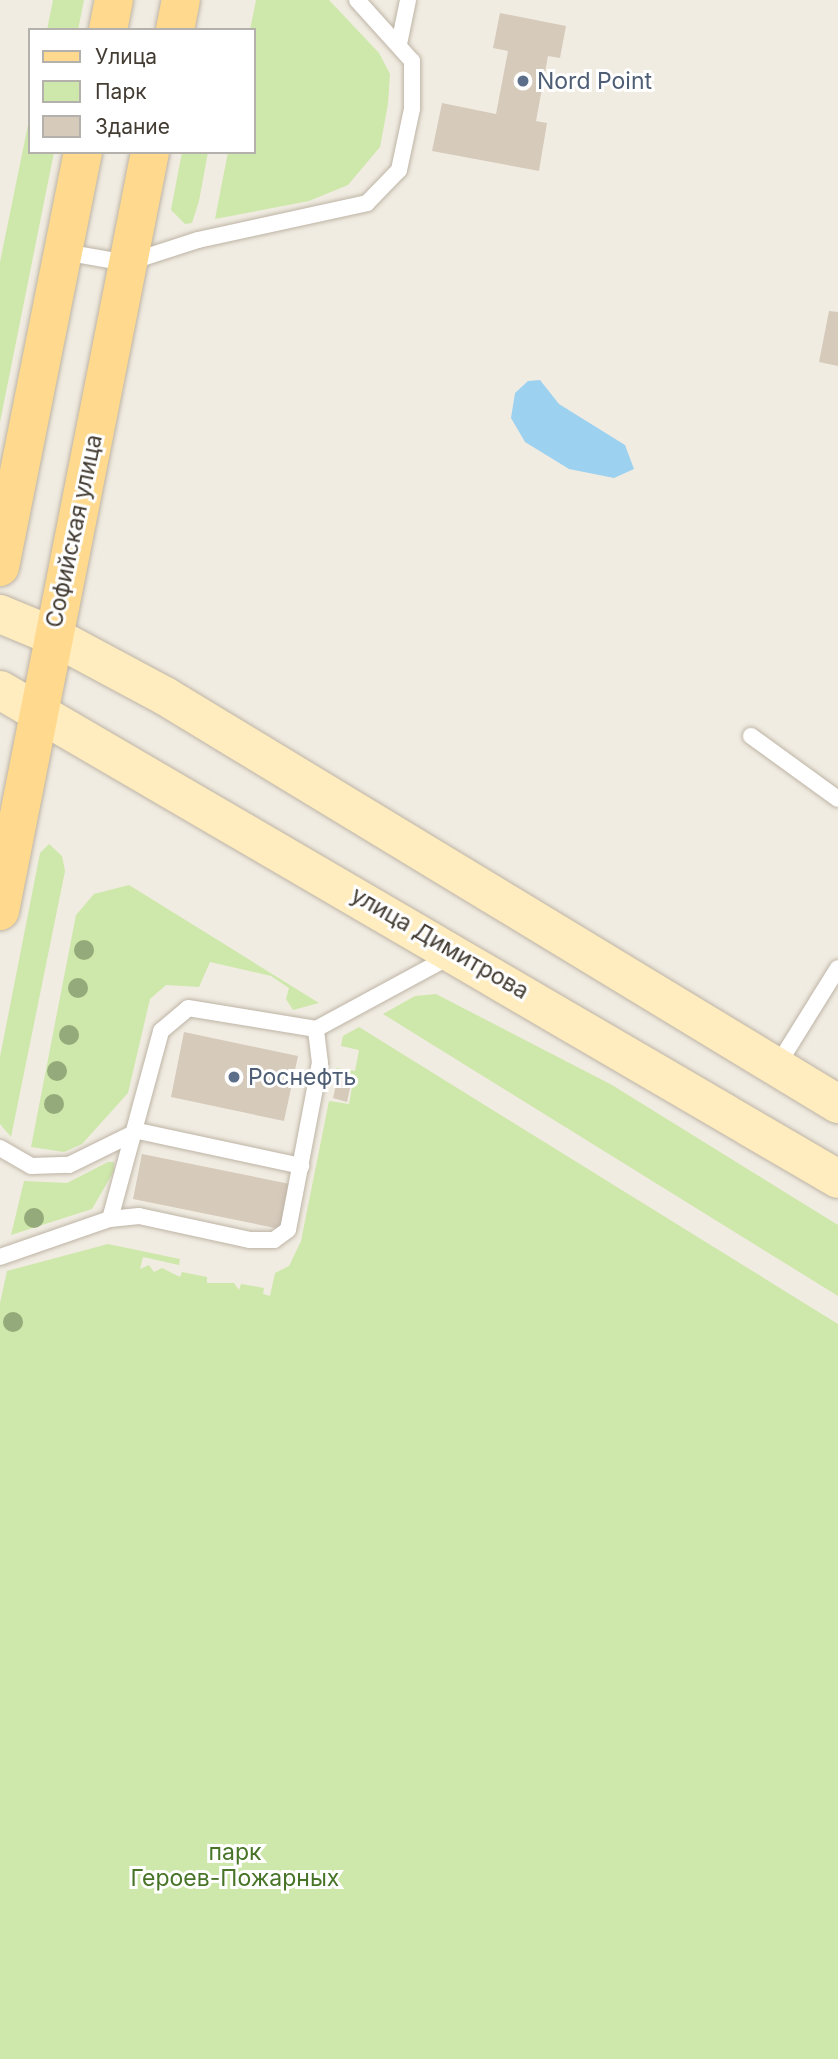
<!DOCTYPE html>
<meta charset="utf-8">
<style>
body{margin:0}
#map{position:relative;width:838px;height:2059px;overflow:hidden;background:#f1ece2;font-family:Inter,sans-serif}
div>[style]{position:absolute}
.green>*{inset:0;background:#cee7aa}
.water>*{inset:0;background:#9dd1f0}
.building>*{inset:0;background:#d6cabb}
.roads{filter:drop-shadow(0 0 2px #bdb4a5) drop-shadow(0 0 2px #bdb4a5)}
.lane>*{height:16px;margin:-8px;padding:0 8px;transform-origin:8px;border-radius:8px;background:#fff}
.secondary>*{height:38px;margin:-19px;padding:0 19px;transform-origin:19px;border-radius:19px;background:#ffedbf}
.primary>*{height:38px;margin:-19px;padding:0 19px;transform-origin:19px;border-radius:19px;background:#ffda8e}
.trees>*{width:20px;height:20px;margin:-10px;border-radius:50%;background:#94aa7b}
.dots>*{width:19px;height:19px;translate:-50% -50%;box-sizing:border-box;border:4px solid #fff;border-radius:50%}
span{translate:-50% -50%;white-space:nowrap;text-align:center;line-height:1.15;-webkit-text-stroke:6px #fff;paint-order:stroke}
.service-label{font-size:23px;color:#4e5e75}
.left{translate:0 -50%;text-align:left}
.street-label{font-size:23px;color:#433c33}
.park-label{font-size:23px;color:#477427}
.legend{position:absolute;left:28px;top:28px;width:228px;height:126px;box-sizing:border-box;background:#fff;border:2px solid #b4b1ad;margin:0;padding:9px 12px;list-style:none;font-size:21px;color:#433c33}
.legend li{display:flex;align-items:center;gap:14px;height:35px}
.legend b{width:35px;border:2px solid #b4b1ad}
</style>
<div id="map">
<div class="green">
<i style="clip-path:polygon(53px 0,84px 0,78px 30px,47px 30px)"></i>
<i style="clip-path:polygon(256px 0,329px 0,379px 53px,390px 74px,388px 104px,380px 147px,348px 185px,309px 201px,215px 219px,228px 152px,254px 152px,250px 30px)"></i>
<i style="clip-path:polygon(30px 115px,30px 152px,54px 152px,0 422px,0 262px)"></i>
<i style="clip-path:polygon(182px 152px,208px 152px,199px 201px,192px 223px,185px 224px,171px 210px)"></i>
<i style="clip-path:polygon(49px 844px,62px 856px,65px 871px,11px 1137px,0 1124px,0 1057px,40px 853px)"></i>
<i style="clip-path:polygon(129px 885px,319px 1003px,293px 1010px,286px 999px,289px 988px,271px 976px,210px 962px,199px 987px,166px 985px,150px 999px,128px 1093px,82px 1144px,64px 1152px,31px 1147px,76px 915px,94px 894px)"></i>
<i style="clip-path:polygon(436px 994px,612px 1085px,838px 1225px,838px 1296px,383px 1014px,415px 996px)"></i>
<i style="clip-path:polygon(359px 1027px,838px 1324px,838px 2059px,0 2059px,0 1303px,7px 1271px,108px 1244px,180px 1259px,179px 1265px,143px 1257px,140px 1269px,149px 1265px,154px 1272px,162px 1268px,180px 1277px,182px 1272px,207px 1277px,207px 1283px,234px 1283px,239px 1290px,241px 1284px,264px 1288px,263px 1294px,270px 1296px,275px 1273px,289px 1266px,301px 1241px,329px 1101px,349px 1104px,354px 1076px,335px 1073px,336px 1068px,355px 1071px,359px 1050px,341px 1046px,343px 1036px)"></i>
<i style="clip-path:polygon(108px 1162px,114px 1162px,114px 1171px,92px 1209px,11px 1235px,24px 1181px,67px 1183px)"></i>
</div>
<div class="water">
<i style="clip-path:polygon(540px 380px,559px 404px,625px 445px,634px 469px,614px 478px,569px 469px,525px 442px,511px 418px,515px 393px,528px 381px)"></i>
</div>
<div class="building">
<i style="clip-path:polygon(500px 13px,566px 26px,560px 58px,548px 56px,536px 121px,547px 123px,539px 171px,432px 151px,442px 103px,496px 114px,508px 51px,493px 48px)"></i>
<i style="clip-path:polygon(829px 311px,838px 312px,838px 366px,819px 362px)"></i>
<i style="clip-path:polygon(184px 1032px,298px 1056px,284px 1121px,171px 1097px)"></i>
<i style="clip-path:polygon(338px 1076px,352px 1079px,347px 1102px,333px 1098px)"></i>
<i style="clip-path:polygon(142px 1154px,290px 1184px,280px 1229px,133px 1199px)"></i>
</div>
<div class="roads">
<div class="lane">
<i style="left:399px;top:44px;width:45px;rotate:-78.4deg"></i>
<i style="left:64px;top:252px;width:64px;rotate:9.9deg"></i>
<i style="left:127px;top:263px;width:75px;rotate:-17.9deg"></i>
<i style="left:198px;top:240px;width:173px;rotate:-12.3deg"></i>
<i style="left:367px;top:203px;width:46px;rotate:-45.9deg"></i>
<i style="left:399px;top:170px;width:62px;rotate:-78deg"></i>
<i style="left:412px;top:109px;width:48px;rotate:-90deg"></i>
<i style="left:412px;top:61px;width:82px;rotate:-132deg"></i>
<i style="left:751px;top:736px;width:107px;rotate:35.9deg"></i>
<i style="left:777px;top:1066px;width:115px;rotate:-58.1deg"></i>
<i style="left:0;top:1148px;width:36px;rotate:30deg"></i>
<i style="left:31px;top:1166px;width:38px;rotate:-2deg"></i>
<i style="left:69px;top:1165px;width:77px;rotate:-26.2deg"></i>
<i style="left:138px;top:1131px;width:167px;rotate:12.1deg"></i>
<i style="left:110px;top:1219px;width:195px;rotate:-74.8deg"></i>
<i style="left:161px;top:1031px;width:35px;rotate:-40deg"></i>
<i style="left:188px;top:1008px;width:130px;rotate:9.3deg"></i>
<i style="left:316px;top:1029px;width:156px;rotate:-28.4deg"></i>
<i style="left:0;top:1257px;width:116px;rotate:-19.1deg"></i>
<i style="left:110px;top:1219px;width:29px;rotate:-6deg"></i>
<i style="left:139px;top:1216px;width:114px;rotate:12.2deg"></i>
<i style="left:250px;top:1240px;width:24px"></i>
<i style="left:274px;top:1240px;width:17px;rotate:-36deg"></i>
<i style="left:288px;top:1230px;width:170px;rotate:-79.2deg"></i>
<i style="left:320px;top:1063px;width:34px;rotate:-97deg"></i>
</div>
<div class="secondary">
<i style="left:0;top:614px;width:57px;rotate:22.5deg"></i>
<i style="left:53px;top:636px;width:127px;rotate:28.2deg"></i>
<i style="left:165px;top:696px;width:787px;rotate:31.23deg"></i>
<i style="left:0;top:690px;width:970px;rotate:30.26deg"></i>
</div>
<div class="primary">
<i style="left:108px;top:30px;width:31px;rotate:-79deg"></i>
<i style="left:175px;top:30px;width:31px;rotate:-79deg"></i>
<i style="left:0;top:567px;width:423px;rotate:-78.7deg"></i>
<i style="left:0;top:911px;width:774px;rotate:-78.82deg"></i>
</div>
</div>
<div class="trees">
<i style="left:84px;top:950px"></i>
<i style="left:78px;top:988px"></i>
<i style="left:69px;top:1035px"></i>
<i style="left:57px;top:1071px"></i>
<i style="left:54px;top:1104px"></i>
<i style="left:34px;top:1218px"></i>
<i style="left:13px;top:1322px"></i>
</div>
<div class="dots">
<i style="left:523px;top:81px;background:#5c6f8a"></i>
<i style="left:234px;top:1077px;background:#5c6f8a"></i>
</div>
<div class="service-label">
<span class="left" style="left:537px;top:81px">Nord Point</span>
<span class="left" style="left:248px;top:1077px">Роснефть</span>
</div>
<div class="street-label">
<span style="left:74px;top:531px;rotate:-78deg">Софийская улица</span>
<span style="left:440px;top:943px;rotate:30deg">улица Димитрова</span>
</div>
<div class="park-label">
<span style="left:235px;top:1865px">парк<br>Героев-Пожарных</span>
</div>
<ul class="legend">
<li><b style="height:9px;background:#ffda8e"></b>Улица</li>
<li><b style="height:19px;background:#cee7aa"></b>Парк</li>
<li><b style="height:19px;background:#d6cabb"></b>Здание</li>
</ul>
</div>
